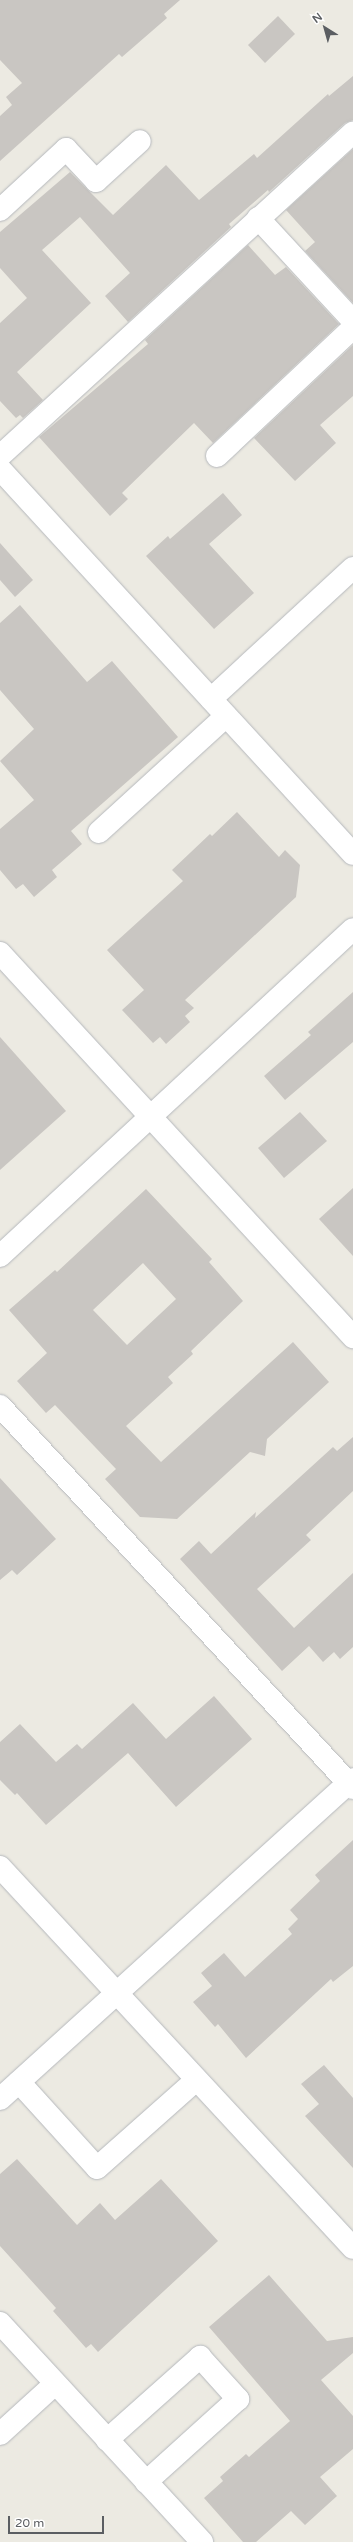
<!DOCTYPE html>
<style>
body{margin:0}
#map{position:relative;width:353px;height:2542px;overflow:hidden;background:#eceae2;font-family:"Varela Round",sans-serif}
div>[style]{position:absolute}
.building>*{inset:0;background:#c9c6c2}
.roads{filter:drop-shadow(0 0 1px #b5b8bc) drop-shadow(0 0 1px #b5b8bc)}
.minor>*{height:22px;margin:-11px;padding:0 11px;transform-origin:11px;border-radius:11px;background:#fff}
span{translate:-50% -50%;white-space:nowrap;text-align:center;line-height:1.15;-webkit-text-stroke:3px #fff;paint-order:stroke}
.north{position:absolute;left:305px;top:8px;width:40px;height:40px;-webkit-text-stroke:3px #fff;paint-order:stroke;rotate:323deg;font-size:11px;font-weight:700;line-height:16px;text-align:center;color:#5b5e62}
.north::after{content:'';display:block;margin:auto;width:14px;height:18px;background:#5b5e62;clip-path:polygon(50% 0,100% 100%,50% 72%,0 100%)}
.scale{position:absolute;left:8px;top:2516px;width:96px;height:18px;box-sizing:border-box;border:2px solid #5b5e62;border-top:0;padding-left:5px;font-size:12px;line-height:14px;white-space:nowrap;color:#5b5e62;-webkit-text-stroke:3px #fff;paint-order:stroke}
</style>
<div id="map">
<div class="building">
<i style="clip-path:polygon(0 0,180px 0,164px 14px,167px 18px,122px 57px,119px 54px,0 161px,0 116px,12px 105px,6px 97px,22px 83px,0 60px)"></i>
<i style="clip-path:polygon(278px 16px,295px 34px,265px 63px,248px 45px)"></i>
<i style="clip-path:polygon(353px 76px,353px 120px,345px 123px,269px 192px,268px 190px,229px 224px,231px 227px,128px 322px,105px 296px,130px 273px,80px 217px,42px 250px,91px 303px,17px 372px,43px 400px,23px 418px,20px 415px,16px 418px,0 401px,0 323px,27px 298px,0 268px,0 232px,70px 172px,113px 215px,166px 165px,199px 200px,254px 154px,257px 158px,328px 94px,329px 96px)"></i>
<i style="clip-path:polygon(353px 149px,353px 303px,305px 251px,315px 242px,286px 210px)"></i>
<i style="clip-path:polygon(248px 245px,275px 275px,286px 267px,339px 324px,213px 443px,194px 423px,122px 493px,128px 499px,110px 516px,39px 437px,148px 344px,145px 340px)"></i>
<i style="clip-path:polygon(353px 345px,353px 396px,320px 425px,336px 443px,295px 481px,254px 438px)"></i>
<i style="clip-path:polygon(223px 493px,242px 515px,209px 544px,254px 593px,214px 629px,146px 556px,168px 536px,170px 539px)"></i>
<i style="clip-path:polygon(0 543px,33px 580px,15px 597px,0 580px)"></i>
<i style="clip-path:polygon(20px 605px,87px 682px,112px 661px,178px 737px,71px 831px,82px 844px,52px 870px,57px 877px,34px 897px,23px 884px,16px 889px,0 870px,0 829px,34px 800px,0 761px,34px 729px,0 690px,0 623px)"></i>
<i style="clip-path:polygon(237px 812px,279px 857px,285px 850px,300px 865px,296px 897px,185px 1000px,194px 1008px,185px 1016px,190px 1022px,166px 1044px,160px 1037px,153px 1043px,122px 1010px,144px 990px,107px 950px,183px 881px,172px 870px,210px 834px,212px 836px)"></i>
<i style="clip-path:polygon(353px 992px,353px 1042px,285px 1100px,264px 1076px,311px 1035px,308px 1032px)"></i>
<i style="clip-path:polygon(0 1037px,66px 1111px,0 1170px)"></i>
<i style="clip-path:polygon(300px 1112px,327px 1141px,284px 1178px,258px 1148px)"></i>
<i style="clip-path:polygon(353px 1188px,353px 1256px,319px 1219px)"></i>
<i style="clip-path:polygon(evenodd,146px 1189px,212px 1259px,209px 1262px,243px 1301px,191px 1351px,193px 1354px,168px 1377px,173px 1383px,126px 1426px,161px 1462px,293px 1342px,329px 1382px,267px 1439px,265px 1456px,250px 1452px,177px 1519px,140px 1517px,105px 1479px,116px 1469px,55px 1405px,46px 1413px,17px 1381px,47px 1353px,9px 1310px,55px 1270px,57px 1272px,146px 1189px,143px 1263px,176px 1299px,127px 1345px,93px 1310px,143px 1263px)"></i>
<i style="clip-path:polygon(353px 1437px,353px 1491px,306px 1535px,311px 1540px,257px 1589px,294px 1628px,353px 1573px,353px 1647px,340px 1659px,334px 1652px,323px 1662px,309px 1646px,282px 1671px,180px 1559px,199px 1541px,211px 1554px,256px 1512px,255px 1518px,333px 1447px,337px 1451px)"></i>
<i style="clip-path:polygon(0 1478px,56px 1539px,17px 1575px,12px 1570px,0 1580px)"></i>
<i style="clip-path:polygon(214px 1696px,252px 1739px,176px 1807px,128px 1753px,46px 1825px,17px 1793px,15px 1795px,0 1780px,0 1742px,20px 1724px,56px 1762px,77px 1744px,82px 1749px,133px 1703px,166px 1739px)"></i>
<i style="clip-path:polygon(353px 1840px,353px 1966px,333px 1982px,331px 1979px,246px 2058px,218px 2024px,215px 2027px,193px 2002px,212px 1986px,201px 1973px,224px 1953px,245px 1977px,292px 1934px,288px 1929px,298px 1919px,290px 1910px,320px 1881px,315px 1875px)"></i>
<i style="clip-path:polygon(324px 2065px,353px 2098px,353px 2168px,305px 2116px,319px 2104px,301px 2084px)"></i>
<i style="clip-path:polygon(17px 2159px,77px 2225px,100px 2203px,115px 2220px,161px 2179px,218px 2241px,98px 2352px,91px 2344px,86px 2348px,53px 2311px,56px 2308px,0 2246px,0 2174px)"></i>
<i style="clip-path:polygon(269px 2275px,327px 2341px,353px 2337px,353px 2353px,321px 2380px,353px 2416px,353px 2449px,320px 2477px,337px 2496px,305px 2525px,291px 2511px,256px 2542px,243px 2542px,204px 2498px,223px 2481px,220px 2477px,246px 2454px,249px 2457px,290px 2421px,209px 2327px)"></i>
</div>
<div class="roads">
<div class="minor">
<i style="left:0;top:210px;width:90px;rotate:-42.7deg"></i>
<i style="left:66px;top:149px;width:44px;rotate:46.8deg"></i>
<i style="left:96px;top:181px;width:59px;rotate:-42.3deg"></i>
<i style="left:258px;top:218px;width:140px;rotate:47.3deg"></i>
<i style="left:0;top:456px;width:479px;rotate:-42.5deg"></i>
<i style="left:217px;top:456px;width:187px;rotate:-43.3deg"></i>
<i style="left:0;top:469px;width:522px;rotate:47.48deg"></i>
<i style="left:211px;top:699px;width:193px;rotate:-42.7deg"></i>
<i style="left:99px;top:832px;width:172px;rotate:-42.4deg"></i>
<i style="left:0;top:953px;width:522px;rotate:47.41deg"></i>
<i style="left:0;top:1256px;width:481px;rotate:-42.8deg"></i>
<i style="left:0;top:1406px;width:520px;rotate:47.26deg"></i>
<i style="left:0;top:1867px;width:519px;rotate:47.18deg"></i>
<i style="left:19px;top:2082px;width:116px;rotate:47.8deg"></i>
<i style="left:97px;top:2168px;width:132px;rotate:-41.6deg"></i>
<i style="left:0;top:2099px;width:476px;rotate:-42.2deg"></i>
<i style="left:0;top:2323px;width:298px;rotate:47.3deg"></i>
<i style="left:0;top:2434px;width:74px;rotate:-42.3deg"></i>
<i style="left:107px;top:2440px;width:125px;rotate:-41.7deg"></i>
<i style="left:200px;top:2357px;width:57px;rotate:47.9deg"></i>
<i style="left:238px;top:2399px;width:124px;rotate:137.9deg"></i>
</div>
</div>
<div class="north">N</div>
<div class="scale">20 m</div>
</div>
